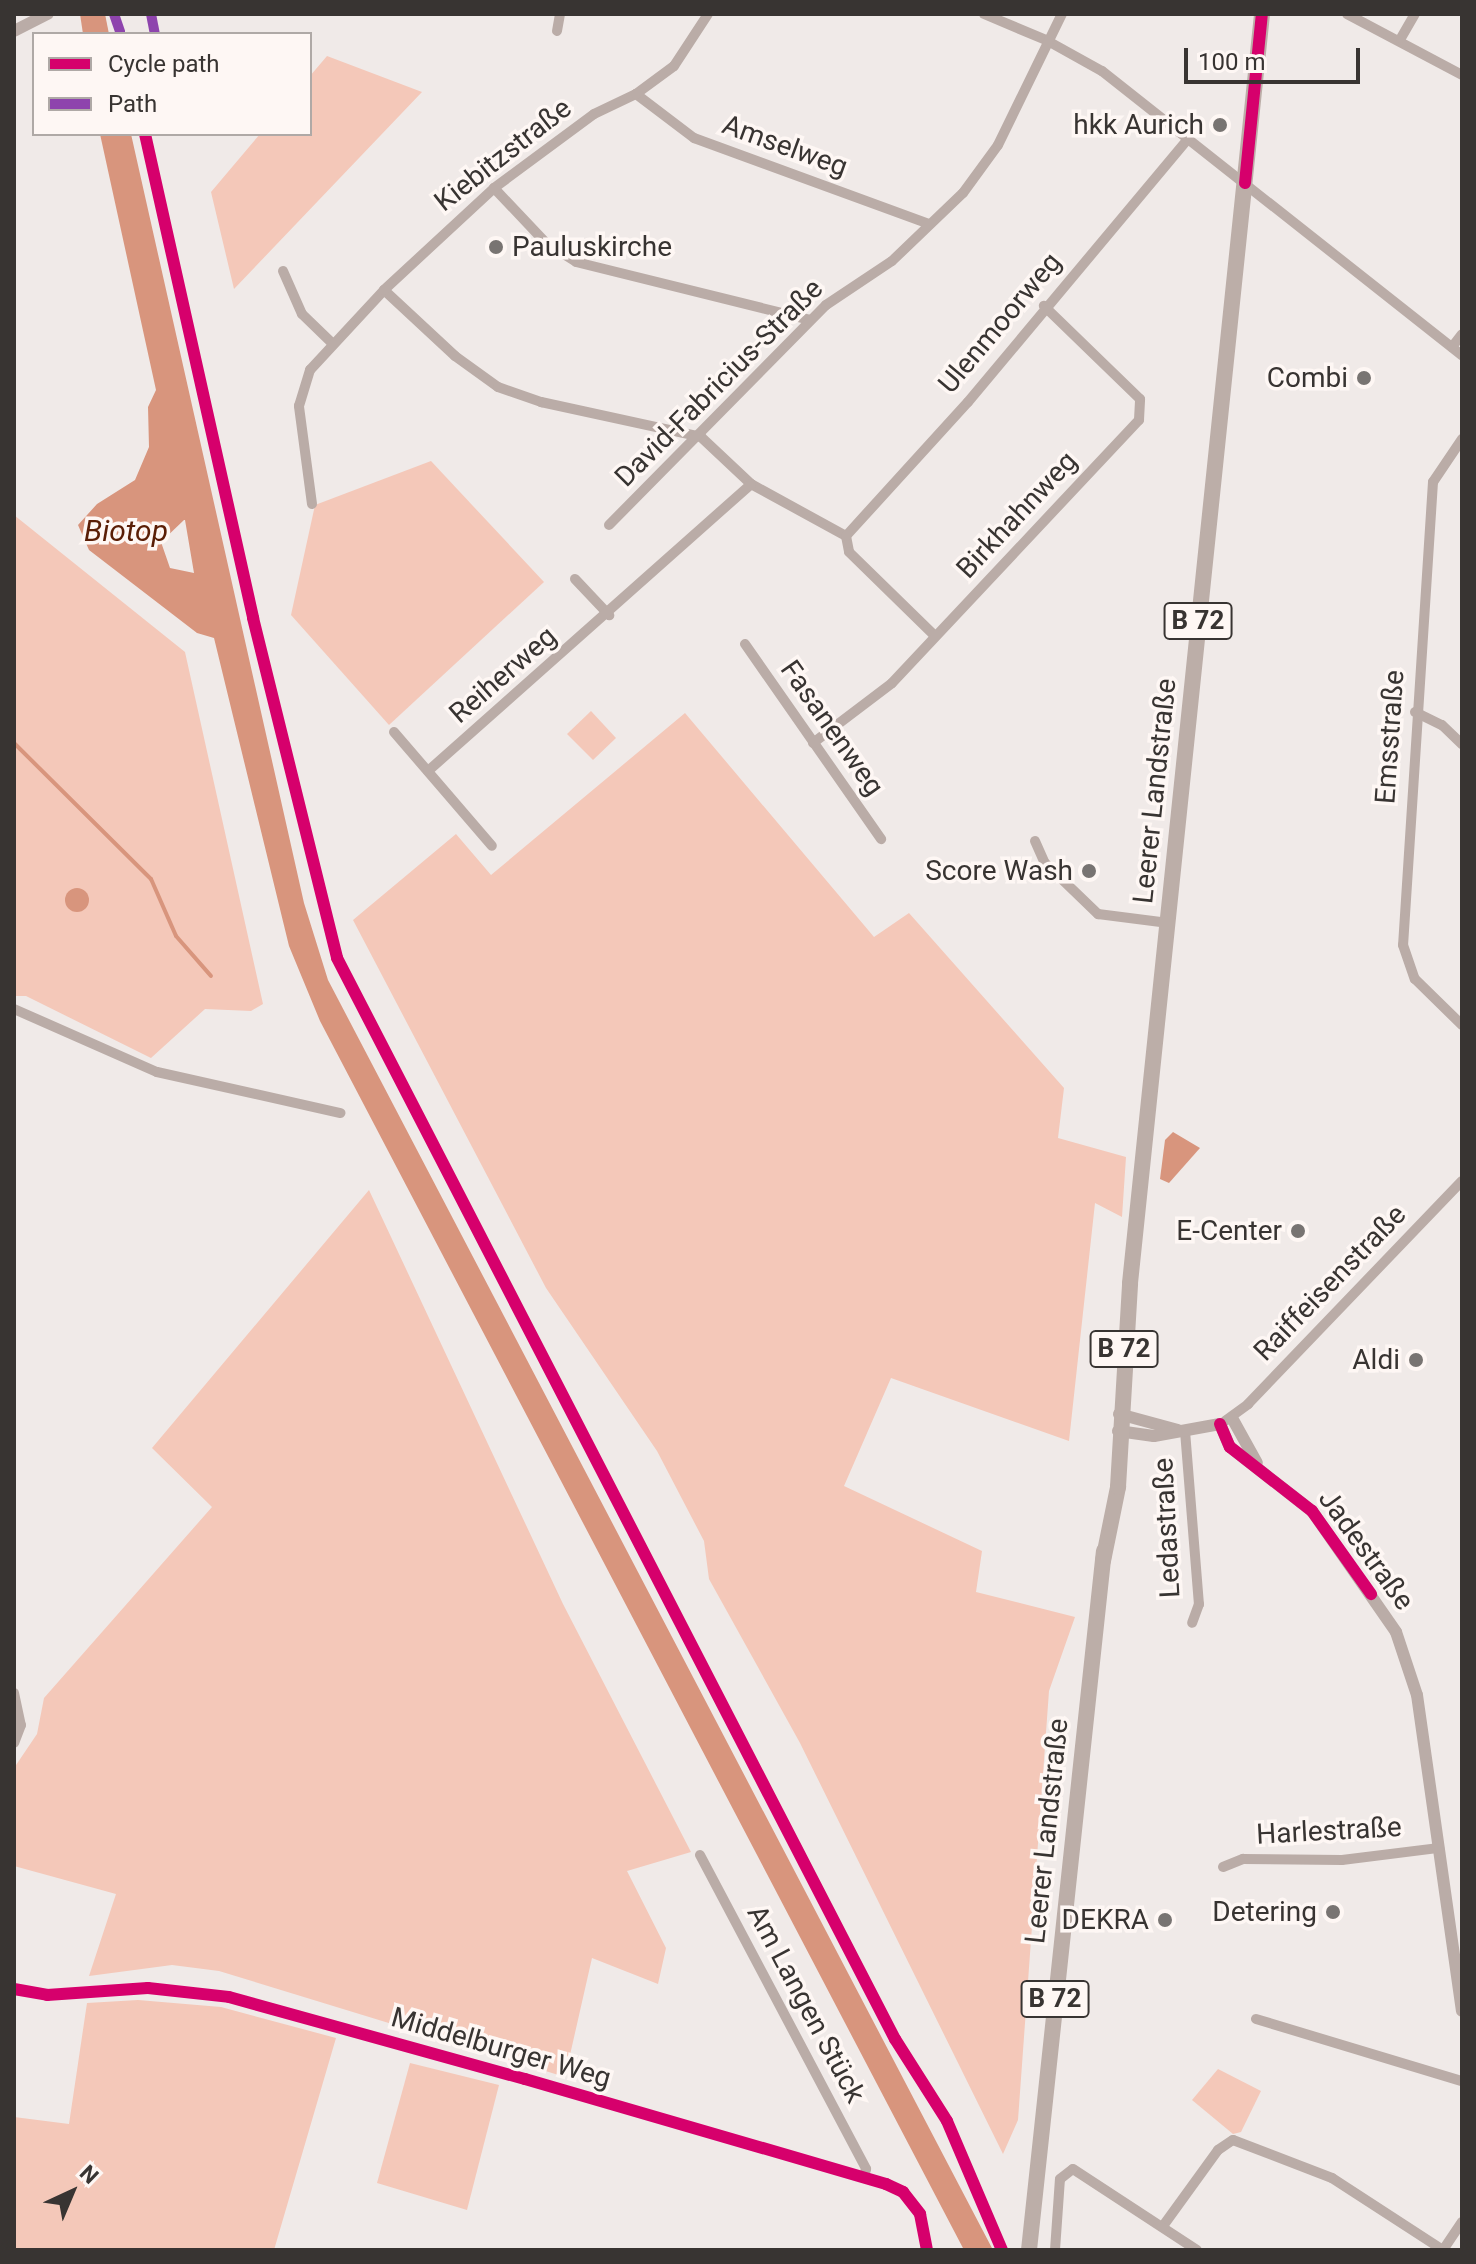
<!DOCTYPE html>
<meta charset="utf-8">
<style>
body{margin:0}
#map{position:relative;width:1476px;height:2264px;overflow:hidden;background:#f0eae8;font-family:Roboto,sans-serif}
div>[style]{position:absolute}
.green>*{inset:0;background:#f4c8b9}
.water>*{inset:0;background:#d8957d}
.round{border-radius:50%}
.stream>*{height:4px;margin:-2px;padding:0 2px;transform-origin:2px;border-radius:2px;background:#d8957d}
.minor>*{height:10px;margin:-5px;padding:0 5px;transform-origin:5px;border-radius:5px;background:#baaca7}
.tertiary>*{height:12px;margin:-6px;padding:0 6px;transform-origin:6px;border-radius:6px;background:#baaca7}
.primary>*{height:16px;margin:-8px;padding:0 8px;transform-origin:8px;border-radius:8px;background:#bcaea8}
.quiet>*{height:10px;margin-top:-5px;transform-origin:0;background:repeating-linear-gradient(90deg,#8e44ad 0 20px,transparent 0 30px)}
.cycleway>*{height:12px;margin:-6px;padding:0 6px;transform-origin:6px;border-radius:6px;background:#d6006c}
.dots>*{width:22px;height:22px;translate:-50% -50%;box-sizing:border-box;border:4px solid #fef7f4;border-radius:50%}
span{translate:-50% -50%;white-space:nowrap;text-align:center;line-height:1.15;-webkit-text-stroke:7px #fef7f4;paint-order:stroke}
.shield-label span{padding:2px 6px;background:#fef7f4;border:2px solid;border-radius:6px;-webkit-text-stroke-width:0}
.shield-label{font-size:26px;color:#383432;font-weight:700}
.poi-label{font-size:28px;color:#383432}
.right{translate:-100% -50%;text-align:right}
.left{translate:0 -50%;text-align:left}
.street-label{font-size:28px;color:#383432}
.water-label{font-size:30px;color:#5a1e06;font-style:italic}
.frame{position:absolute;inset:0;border:16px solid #383432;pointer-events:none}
.legend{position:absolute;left:32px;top:32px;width:280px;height:104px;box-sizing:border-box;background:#fef7f4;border:2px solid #afa9a6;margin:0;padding:10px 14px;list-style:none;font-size:24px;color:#383432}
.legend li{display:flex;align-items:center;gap:16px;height:40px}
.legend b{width:40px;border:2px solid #afa9a6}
.north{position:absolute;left:32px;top:2152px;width:80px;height:80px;-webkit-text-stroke:6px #fef7f4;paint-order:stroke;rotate:44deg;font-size:22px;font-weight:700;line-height:32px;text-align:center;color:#383432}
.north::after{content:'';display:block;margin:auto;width:28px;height:36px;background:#383432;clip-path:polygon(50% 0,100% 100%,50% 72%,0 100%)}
.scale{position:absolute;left:1184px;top:48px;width:176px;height:36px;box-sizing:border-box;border:4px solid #383432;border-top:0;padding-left:10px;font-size:24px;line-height:28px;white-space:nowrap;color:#383432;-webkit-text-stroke:6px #fef7f4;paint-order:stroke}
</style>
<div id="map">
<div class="green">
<i style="clip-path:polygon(327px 56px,422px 92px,234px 289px,211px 192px,260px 134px,310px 134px,310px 76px)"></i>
<i style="clip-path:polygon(431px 461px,544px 582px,389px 725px,291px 615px,315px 505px)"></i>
<i style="clip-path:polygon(14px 515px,185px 652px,263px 1004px,251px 1011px,205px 1009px,151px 1058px,26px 996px,14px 996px)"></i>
<i style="clip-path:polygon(591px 711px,616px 738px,593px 760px,567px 734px)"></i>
<i style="clip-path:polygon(685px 713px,874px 937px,909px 913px,1064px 1088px,1058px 1138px,1126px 1157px,1122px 1217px,1095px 1203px,1069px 1441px,891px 1378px,844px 1486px,982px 1551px,976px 1592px,1075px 1617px,1049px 1691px,1018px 2120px,1003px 2154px,800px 1743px,709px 1579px,704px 1541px,657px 1451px,546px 1288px,353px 920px,456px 834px,491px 875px)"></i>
<i style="clip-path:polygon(369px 1190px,563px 1604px,691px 1852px,627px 1871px,666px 1948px,658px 1984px,592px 1958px,565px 2077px,219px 1971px,172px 1965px,89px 1976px,116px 1894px,14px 1866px,14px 1768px,37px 1734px,44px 1698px,212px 1507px,152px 1448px)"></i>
<i style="clip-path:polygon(138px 2000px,221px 2007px,336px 2038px,274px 2250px,14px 2250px,14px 2117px,69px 2124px,87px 2003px)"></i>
<i style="clip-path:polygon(410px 2063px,499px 2085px,467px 2210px,377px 2183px)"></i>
<i style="clip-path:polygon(1218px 2069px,1261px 2091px,1241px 2132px,1233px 2134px,1192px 2100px)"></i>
</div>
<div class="water">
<i style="clip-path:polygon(80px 14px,105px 14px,109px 34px,83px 34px)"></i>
<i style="clip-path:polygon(evenodd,100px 134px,131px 134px,304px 903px,328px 980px,993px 2250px,964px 2250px,320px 1021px,289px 946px,214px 638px,197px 633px,89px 550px,78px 525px,97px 504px,135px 480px,149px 447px,148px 407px,156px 390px,100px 134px,184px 520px,185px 520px,194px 573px,170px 568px,161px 542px,184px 520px)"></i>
<i class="round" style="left:65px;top:888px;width:24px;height:24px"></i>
<i style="clip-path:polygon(1173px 1132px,1200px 1148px,1169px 1183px,1160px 1179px,1165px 1140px)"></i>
</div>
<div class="stream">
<i style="left:14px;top:743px;width:193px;rotate:44.8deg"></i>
<i style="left:151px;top:879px;width:62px;rotate:66.3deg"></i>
<i style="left:176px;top:936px;width:53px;rotate:48.8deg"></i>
</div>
<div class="minor">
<i style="left:984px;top:14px;width:67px;rotate:22.8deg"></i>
<i style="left:1046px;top:40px;width:64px;rotate:29deg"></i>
<i style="left:1102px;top:71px;width:459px;rotate:38.3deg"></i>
<i style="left:1347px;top:14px;width:130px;rotate:27.9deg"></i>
<i style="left:557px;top:31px;width:17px;rotate:-80deg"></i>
<i style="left:1401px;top:38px;width:28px;rotate:-60deg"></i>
<i style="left:636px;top:94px;width:73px;rotate:37.2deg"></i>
<i style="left:694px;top:138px;width:250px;rotate:20.1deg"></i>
<i style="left:494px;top:188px;width:76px;rotate:46.6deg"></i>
<i style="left:546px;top:243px;width:36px;rotate:32deg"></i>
<i style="left:576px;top:262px;width:241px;rotate:13.9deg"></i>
<i style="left:283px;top:271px;width:47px;rotate:66.2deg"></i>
<i style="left:302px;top:314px;width:43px;rotate:44.1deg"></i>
<i style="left:384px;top:290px;width:97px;rotate:42.9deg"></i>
<i style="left:455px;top:356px;width:53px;rotate:35.8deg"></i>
<i style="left:498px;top:387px;width:46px;rotate:19.2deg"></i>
<i style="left:541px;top:402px;width:164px;rotate:12.3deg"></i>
<i style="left:701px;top:437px;width:69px;rotate:43.2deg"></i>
<i style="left:751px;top:484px;width:108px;rotate:28.7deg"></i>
<i style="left:846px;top:536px;width:16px;rotate:79deg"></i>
<i style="left:849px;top:552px;width:120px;rotate:44.3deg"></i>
<i style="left:1452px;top:347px;width:16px;rotate:-52deg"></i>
<i style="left:1462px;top:439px;width:52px;rotate:124deg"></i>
<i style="left:1433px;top:482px;width:464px;rotate:93.7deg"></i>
<i style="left:1403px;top:945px;width:36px;rotate:71deg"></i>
<i style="left:1415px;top:979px;width:66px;rotate:44.4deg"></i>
<i style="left:312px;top:504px;width:99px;rotate:-97.6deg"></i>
<i style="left:299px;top:406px;width:38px;rotate:-73deg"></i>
<i style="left:310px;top:370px;width:109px;rotate:-47.2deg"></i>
<i style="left:384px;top:290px;width:150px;rotate:-42.8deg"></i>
<i style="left:494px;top:188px;width:124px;rotate:-36.5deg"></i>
<i style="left:594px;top:114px;width:47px;rotate:-25.5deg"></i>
<i style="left:636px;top:94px;width:47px;rotate:-36.4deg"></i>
<i style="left:674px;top:66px;width:62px;rotate:-56.8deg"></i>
<i style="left:609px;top:525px;width:309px;rotate:-45.4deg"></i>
<i style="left:826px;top:305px;width:79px;rotate:-33.7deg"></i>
<i style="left:892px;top:261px;width:98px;rotate:-43.8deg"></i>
<i style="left:963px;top:193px;width:59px;rotate:-53.9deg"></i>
<i style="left:998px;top:145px;width:146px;rotate:-64deg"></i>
<i style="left:846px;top:536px;width:181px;rotate:-47.7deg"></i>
<i style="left:968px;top:402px;width:344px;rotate:-50.1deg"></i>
<i style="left:575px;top:579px;width:50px;rotate:46.6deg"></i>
<i style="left:745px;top:644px;width:238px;rotate:55.1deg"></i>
<i style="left:1415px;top:712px;width:30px;rotate:26deg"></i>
<i style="left:1442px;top:725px;width:28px;rotate:44deg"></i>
<i style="left:394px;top:732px;width:150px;rotate:49.3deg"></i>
<i style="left:813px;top:743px;width:99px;rotate:-37.2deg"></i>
<i style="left:892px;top:683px;width:361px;rotate:-46.8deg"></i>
<i style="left:1139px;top:420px;width:21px;rotate:-87deg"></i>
<i style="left:1140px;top:399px;width:134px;rotate:-135.9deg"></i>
<i style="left:428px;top:771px;width:432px;rotate:-41.6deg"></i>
<i style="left:1035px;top:841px;width:24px;rotate:66deg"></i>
<i style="left:1045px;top:863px;width:74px;rotate:43.9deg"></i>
<i style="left:1098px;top:914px;width:71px;rotate:7.3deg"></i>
<i style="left:14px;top:1009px;width:156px;rotate:23.8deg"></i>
<i style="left:157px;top:1072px;width:188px;rotate:12.6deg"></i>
<i style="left:1225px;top:1421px;width:29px;rotate:-36deg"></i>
<i style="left:1248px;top:1404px;width:309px;rotate:-46.2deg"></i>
<i style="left:1185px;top:1431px;width:174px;rotate:85.4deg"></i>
<i style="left:1199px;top:1604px;width:20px;rotate:110deg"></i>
<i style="left:14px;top:1693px;width:33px;rotate:78deg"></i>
<i style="left:21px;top:1725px;width:19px;rotate:111deg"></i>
<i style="left:700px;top:1855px;width:355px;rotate:62.1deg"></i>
<i style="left:866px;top:2169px;width:8px;rotate:104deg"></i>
<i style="left:1223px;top:1867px;width:22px;rotate:-22deg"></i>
<i style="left:1243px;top:1859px;width:99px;rotate:0.6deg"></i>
<i style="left:1342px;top:1860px;width:98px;rotate:-7.1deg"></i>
<i style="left:14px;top:1989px;width:34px;rotate:10deg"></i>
<i style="left:47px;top:1995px;width:101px;rotate:-4deg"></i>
<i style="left:148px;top:1988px;width:81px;rotate:6.3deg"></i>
<i style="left:229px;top:1997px;width:307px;rotate:15.5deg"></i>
<i style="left:525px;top:2079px;width:376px;rotate:16.2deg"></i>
<i style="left:886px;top:2184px;width:19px;rotate:25deg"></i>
<i style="left:903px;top:2192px;width:28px;rotate:52deg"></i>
<i style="left:920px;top:2214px;width:37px;rotate:79deg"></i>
<i style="left:1256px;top:2019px;width:215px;rotate:16.8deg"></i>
<i style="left:1163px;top:2226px;width:94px;rotate:-54.1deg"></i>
<i style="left:1218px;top:2150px;width:18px;rotate:-34deg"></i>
<i style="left:1233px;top:2140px;width:106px;rotate:21deg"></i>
<i style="left:1332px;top:2178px;width:132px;rotate:33deg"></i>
<i style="left:1055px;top:2250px;width:71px;rotate:-86deg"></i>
<i style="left:1060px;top:2179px;width:16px;rotate:-38deg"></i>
<i style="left:1073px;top:2169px;width:148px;rotate:33.2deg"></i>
<i style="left:1443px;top:2250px;width:34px;rotate:-56deg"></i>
</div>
<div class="tertiary">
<i style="left:14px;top:31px;width:38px;rotate:-27deg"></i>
<i style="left:1119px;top:1414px;width:61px;rotate:15.2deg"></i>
<i style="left:1232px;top:1418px;width:51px;rotate:60.9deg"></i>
<i style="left:1118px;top:1431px;width:36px;rotate:8deg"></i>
<i style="left:1154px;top:1436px;width:67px;rotate:-10.3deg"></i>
<i style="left:1220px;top:1424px;width:25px;rotate:67deg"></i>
<i style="left:1230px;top:1447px;width:104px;rotate:38deg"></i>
<i style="left:1312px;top:1511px;width:147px;rotate:55.2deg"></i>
<i style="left:1396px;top:1632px;width:66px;rotate:71.6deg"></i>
<i style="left:1417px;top:1695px;width:319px;rotate:81.9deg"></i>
</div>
<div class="primary">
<i style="left:1103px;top:1561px;width:76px;rotate:-78.5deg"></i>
<i style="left:1118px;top:1487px;width:204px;rotate:-86.6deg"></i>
<i style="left:1130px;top:1283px;width:1276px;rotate:-84.06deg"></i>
<i style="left:1029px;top:2250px;width:703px;rotate:-83.88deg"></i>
</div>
<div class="quiet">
<i style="left:114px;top:14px;width:21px;rotate:71deg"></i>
<i style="left:151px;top:14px;width:20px;rotate:79deg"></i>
</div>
<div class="cycleway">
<i style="left:145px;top:134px;width:496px;rotate:77.4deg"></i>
<i style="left:253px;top:618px;width:350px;rotate:76.1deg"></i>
<i style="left:337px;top:958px;width:1217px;rotate:62.7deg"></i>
<i style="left:895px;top:2039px;width:97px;rotate:57.6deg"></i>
<i style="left:947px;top:2121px;width:140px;rotate:66.9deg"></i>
<i style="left:1245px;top:183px;width:170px;rotate:-84.3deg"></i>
<i style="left:1220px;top:1424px;width:25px;rotate:67deg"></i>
<i style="left:1230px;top:1447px;width:104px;rotate:38deg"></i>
<i style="left:1312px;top:1511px;width:102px;rotate:54.6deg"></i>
<i style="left:14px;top:1989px;width:34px;rotate:10deg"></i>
<i style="left:47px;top:1995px;width:101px;rotate:-4deg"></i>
<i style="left:148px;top:1988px;width:81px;rotate:6.3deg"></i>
<i style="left:229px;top:1997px;width:307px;rotate:15.5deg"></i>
<i style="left:525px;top:2079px;width:376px;rotate:16.2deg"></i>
<i style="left:886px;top:2184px;width:19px;rotate:25deg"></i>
<i style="left:903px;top:2192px;width:28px;rotate:52deg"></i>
<i style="left:920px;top:2214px;width:37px;rotate:79deg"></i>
</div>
<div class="dots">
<i style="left:1220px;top:125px;background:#787472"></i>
<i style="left:496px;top:247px;background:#787472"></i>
<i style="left:1364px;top:378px;background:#787472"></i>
<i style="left:1089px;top:871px;background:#787472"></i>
<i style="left:1298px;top:1231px;background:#787472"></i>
<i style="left:1416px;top:1360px;background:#787472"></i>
<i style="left:1333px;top:1912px;background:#787472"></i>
<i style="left:1165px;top:1920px;background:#787472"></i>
</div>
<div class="shield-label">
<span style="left:1198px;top:621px">B 72</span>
<span style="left:1124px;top:1349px">B 72</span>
<span style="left:1055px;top:1999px">B 72</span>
</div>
<div class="poi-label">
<span class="right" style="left:1204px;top:125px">hkk Aurich</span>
<span class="left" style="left:512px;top:247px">Pauluskirche</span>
<span class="right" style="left:1348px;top:378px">Combi</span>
<span class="right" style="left:1073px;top:871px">Score Wash</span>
<span class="right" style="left:1282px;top:1231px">E-Center</span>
<span class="right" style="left:1400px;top:1360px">Aldi</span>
<span class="right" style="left:1317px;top:1912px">Detering</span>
<span class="right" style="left:1149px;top:1920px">DEKRA</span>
</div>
<div class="street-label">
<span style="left:785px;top:146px;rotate:20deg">Amselweg</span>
<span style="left:503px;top:155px;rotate:-38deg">Kiebitzstraße</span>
<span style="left:1000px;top:323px;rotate:-50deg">Ulenmoorweg</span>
<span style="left:719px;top:383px;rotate:-45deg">David-Fabricius-Straße</span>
<span style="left:1017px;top:515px;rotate:-47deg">Birkhahnweg</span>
<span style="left:503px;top:675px;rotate:-41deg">Reiherweg</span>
<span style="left:832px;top:728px;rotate:55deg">Fasanenweg</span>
<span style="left:1390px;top:737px;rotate:-86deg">Emsstraße</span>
<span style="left:1155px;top:791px;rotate:-84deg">Leerer Landstraße</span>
<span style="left:1330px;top:1283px;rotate:-46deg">Raiffeisenstraße</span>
<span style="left:1167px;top:1528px;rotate:-93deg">Ledastraße</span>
<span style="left:1366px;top:1550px;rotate:54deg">Jadestraße</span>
<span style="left:1047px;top:1831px;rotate:-84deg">Leerer Landstraße</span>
<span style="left:1329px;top:1831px;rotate:-3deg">Harlestraße</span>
<span style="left:806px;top:2004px;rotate:62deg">Am Langen Stück</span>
<span style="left:501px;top:2048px;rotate:16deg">Middelburger Weg</span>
</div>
<div class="water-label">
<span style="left:126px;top:531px">Biotop</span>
</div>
<div class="frame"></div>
<ul class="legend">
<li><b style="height:10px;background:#d6006c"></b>Cycle path</li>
<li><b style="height:10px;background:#8e44ad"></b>Path</li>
</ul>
<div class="north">N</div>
<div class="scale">100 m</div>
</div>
